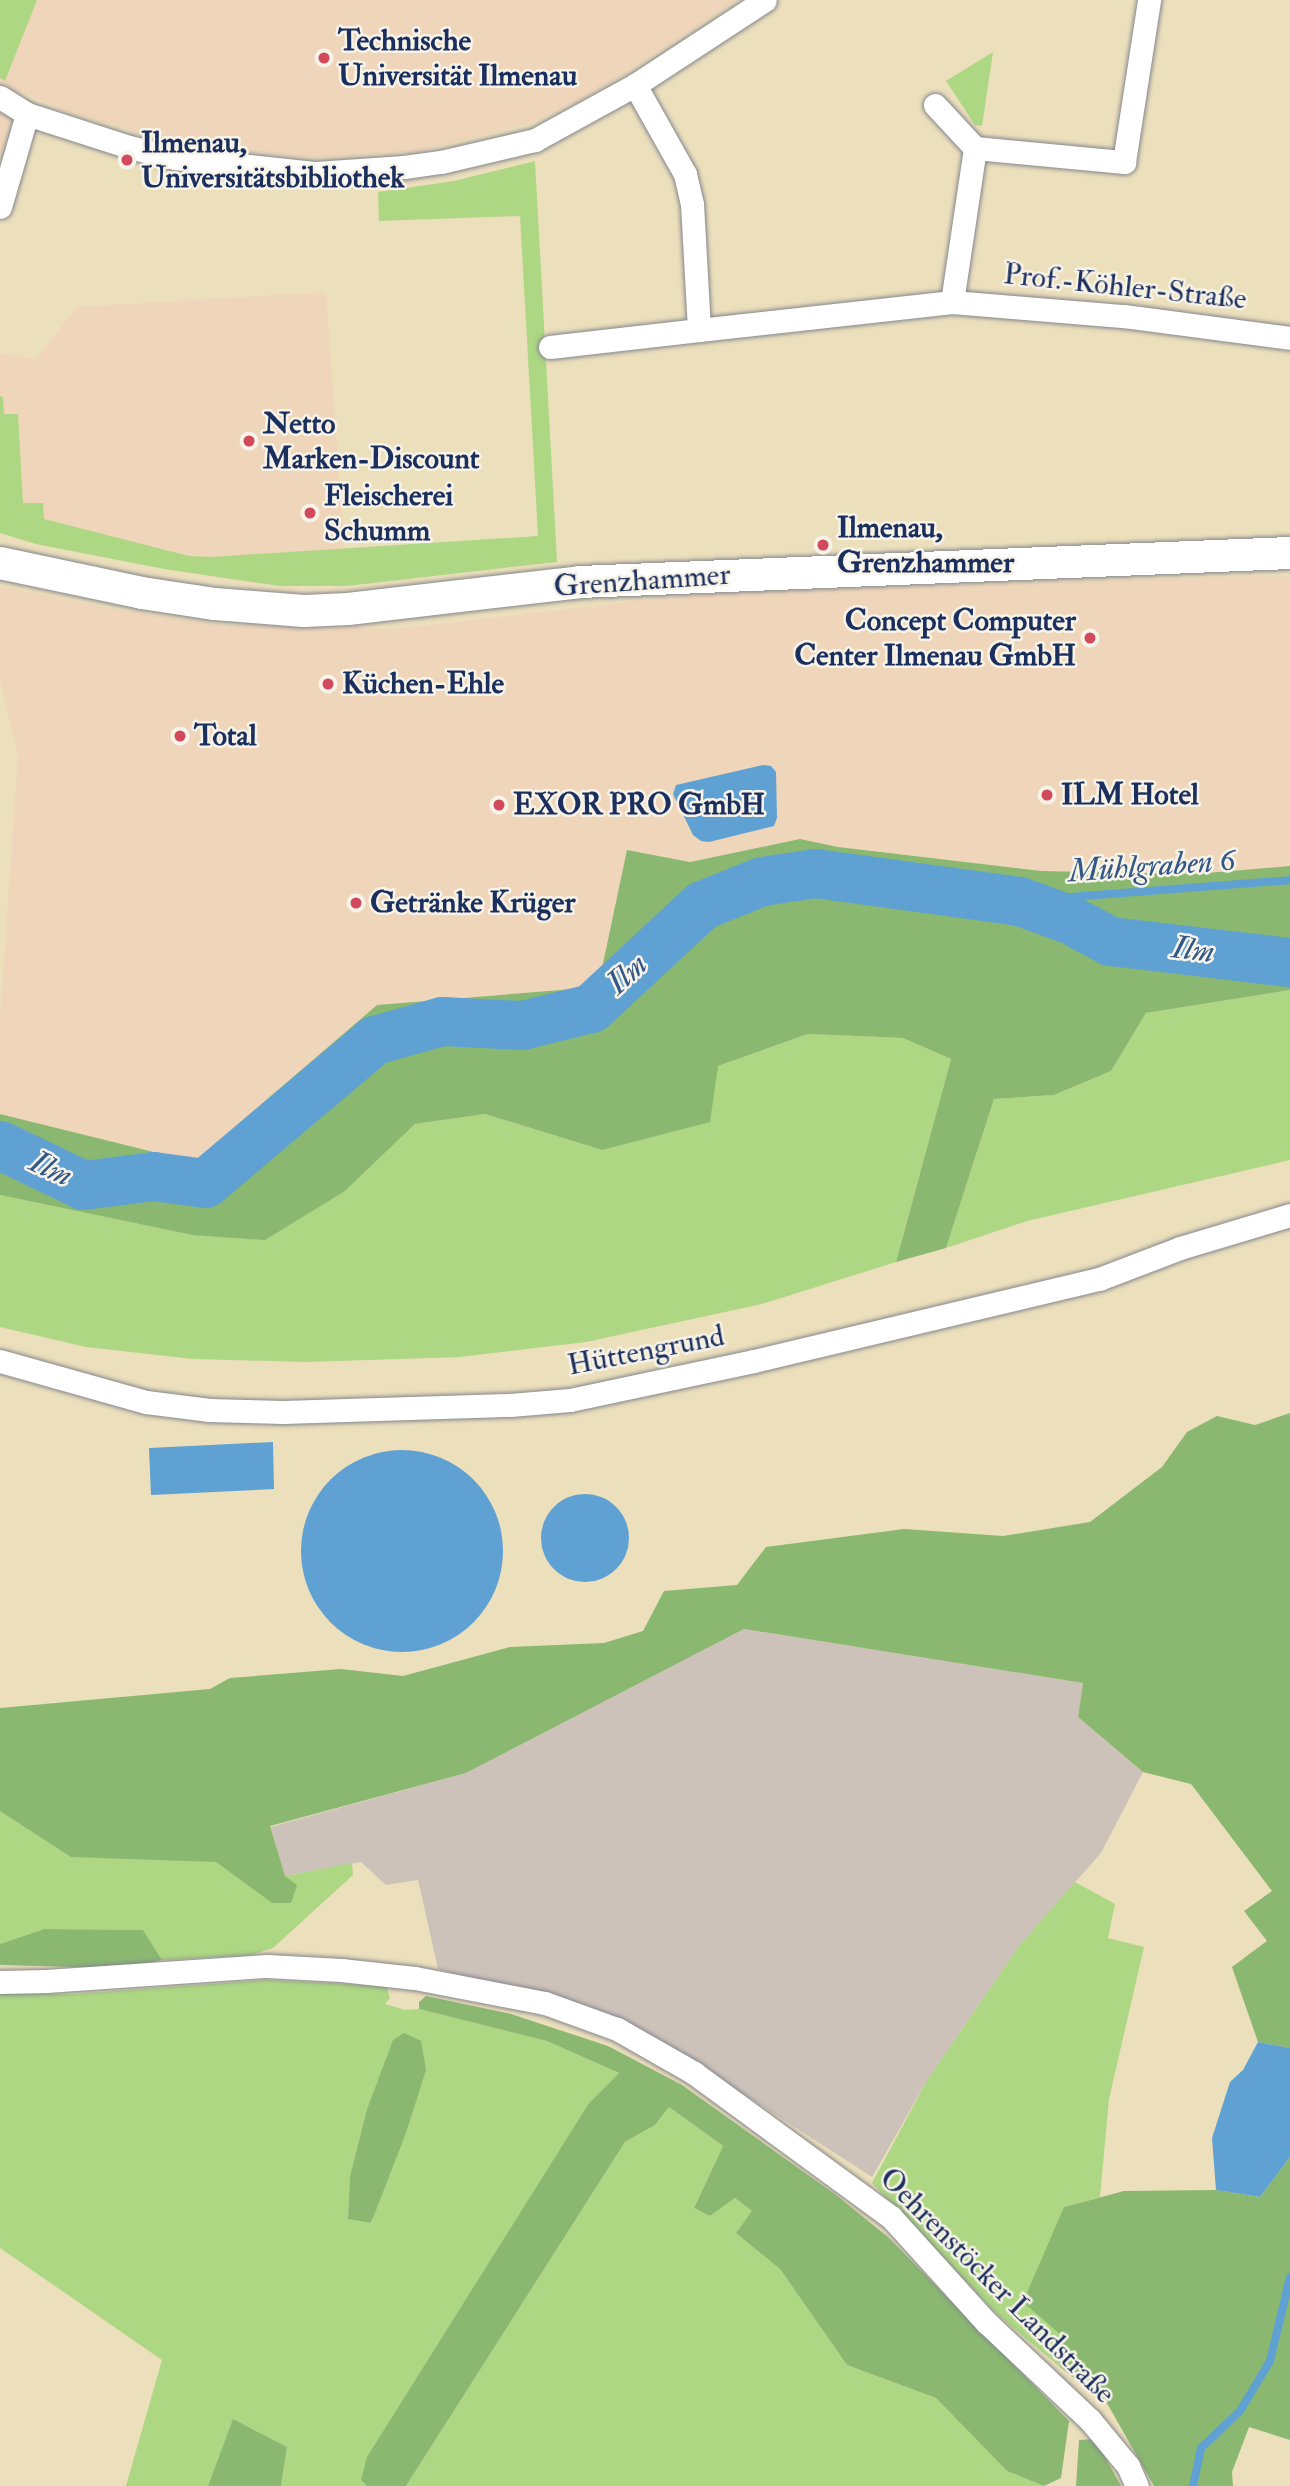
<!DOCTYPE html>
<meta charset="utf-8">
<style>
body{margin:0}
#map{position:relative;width:1290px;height:2486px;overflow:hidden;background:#ecdfbc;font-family:"IM FELL Double Pica",serif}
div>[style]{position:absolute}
.built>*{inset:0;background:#efd6bb}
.industrial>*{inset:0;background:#cdc2b9}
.green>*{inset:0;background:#add783}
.forest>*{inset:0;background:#8ab871}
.water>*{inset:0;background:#5fa1d3}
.round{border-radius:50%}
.stream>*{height:8px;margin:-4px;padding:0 4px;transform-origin:4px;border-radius:4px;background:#5fa1d3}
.river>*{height:49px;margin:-24.5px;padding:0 24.5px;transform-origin:24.5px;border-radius:24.5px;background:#5fa1d3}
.roads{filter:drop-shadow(0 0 2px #84878d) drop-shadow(0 0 2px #84878d)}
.street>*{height:23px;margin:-11.5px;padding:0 11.5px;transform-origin:11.5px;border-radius:11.5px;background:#fff}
.secondary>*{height:32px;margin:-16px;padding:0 16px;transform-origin:16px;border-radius:16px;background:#fff}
.dots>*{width:19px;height:19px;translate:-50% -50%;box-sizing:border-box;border:4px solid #f7f3e8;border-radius:50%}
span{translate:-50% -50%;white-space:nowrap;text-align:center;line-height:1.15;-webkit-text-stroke:5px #f7f3e8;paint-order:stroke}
.poi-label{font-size:30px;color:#1b2f5e;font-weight:700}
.left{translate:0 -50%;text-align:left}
.right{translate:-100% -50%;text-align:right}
.street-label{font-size:30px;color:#1b2f5e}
.water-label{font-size:32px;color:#335787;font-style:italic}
</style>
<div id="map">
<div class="built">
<i style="clip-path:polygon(0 0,737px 0,596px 92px,528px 124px,419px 151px,315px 158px,174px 143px,68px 112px,21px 91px,0 157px)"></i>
<i style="clip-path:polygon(326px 292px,347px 586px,280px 586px,242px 582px,36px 544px,0 533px,0 353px,36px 359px,77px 307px)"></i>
<i style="clip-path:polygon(1255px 576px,1290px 577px,1290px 866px,1195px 874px,1041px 871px,838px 847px,800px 839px,690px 862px,628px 850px,598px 987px,377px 1005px,194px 1162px,0 1114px,0 1018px,18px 755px,0 680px,0 587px,124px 611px,224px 625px,396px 629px,706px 593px)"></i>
</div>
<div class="industrial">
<i style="clip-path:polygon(744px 1629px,1083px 1683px,1078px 1717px,1143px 1772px,1101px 1853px,1019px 1946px,928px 2079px,872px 2177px,742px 2093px,596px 2010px,438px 1969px,418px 1880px,386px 1885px,361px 1862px,285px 1876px,270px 1827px,466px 1773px)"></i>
</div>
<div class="green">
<i style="clip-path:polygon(0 0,37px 0,5px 81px,0 78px)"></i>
<i style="clip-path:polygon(993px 52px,982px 126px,975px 125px,946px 81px)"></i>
<i style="clip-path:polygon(535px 161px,557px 562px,347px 586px,280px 586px,164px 569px,36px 544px,0 533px,0 396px,3px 397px,4px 414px,18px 414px,23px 503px,43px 503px,44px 519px,189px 556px,211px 557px,538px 536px,520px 216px,379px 221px,378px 192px,454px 181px)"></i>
<i style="clip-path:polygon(1290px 990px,1290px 1160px,1027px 1221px,946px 1248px,994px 1099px,1054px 1095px,1111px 1071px,1146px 1013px)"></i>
<i style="clip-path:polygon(808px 1034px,903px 1038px,951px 1059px,896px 1262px,762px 1304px,586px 1342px,460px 1357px,307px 1362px,193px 1359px,86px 1347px,0 1327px,0 1195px,192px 1235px,345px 1191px,415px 1124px,485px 1114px,602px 1150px,718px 1066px)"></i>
<i style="clip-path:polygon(0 1811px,23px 1824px,162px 1859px,216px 1862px,273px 1903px,285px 1876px,352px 1863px,353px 1875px,273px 1948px,251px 1955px,162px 1960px,143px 1930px,44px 1929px,0 1944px)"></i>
<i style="clip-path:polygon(1075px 1882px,1115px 1904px,1108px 1938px,1144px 1947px,1109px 2099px,1100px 2197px,1064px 2207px,1060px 2367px,999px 2316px,872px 2183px,928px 2079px,1019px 1946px)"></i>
<i style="clip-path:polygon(evenodd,267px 1980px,386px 1986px,390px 1998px,385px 2004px,405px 2010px,419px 2009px,547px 2041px,619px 2073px,589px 2103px,361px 2480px,367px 2486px,281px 2486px,287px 2447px,234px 2420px,208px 2486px,126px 2486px,162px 2360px,0 2248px,0 1994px,74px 1994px,267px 1980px,393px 2041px,372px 2223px,348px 2219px,350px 2176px,367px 2109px,393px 2041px)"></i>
<i style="clip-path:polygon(669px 2107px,723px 2146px,694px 2208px,710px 2216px,735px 2198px,753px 2211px,736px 2233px,780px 2269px,847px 2365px,936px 2398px,1007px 2471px,1044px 2486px,406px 2486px,625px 2142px,655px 2125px)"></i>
</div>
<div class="forest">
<i style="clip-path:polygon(800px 839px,838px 847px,1041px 871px,1195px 874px,1290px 866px,1290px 990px,1146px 1013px,1111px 1071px,1054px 1095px,994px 1099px,946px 1248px,896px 1262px,951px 1059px,903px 1038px,808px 1034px,718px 1066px,710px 1122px,602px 1150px,485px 1114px,415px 1124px,345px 1191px,265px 1240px,192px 1235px,0 1195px,0 1114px,194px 1162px,377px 1005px,598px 987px,627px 850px,690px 862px)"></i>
<i style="clip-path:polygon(1290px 1413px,1290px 2048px,1258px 2042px,1232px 1967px,1267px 1941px,1244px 1911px,1272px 1891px,1191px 1784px,1143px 1772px,1078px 1717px,1083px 1683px,744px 1629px,466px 1773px,270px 1826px,285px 1876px,297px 1885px,291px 1903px,272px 1903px,216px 1862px,71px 1857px,0 1811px,0 1708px,210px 1689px,230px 1678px,341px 1669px,403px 1676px,510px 1647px,604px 1643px,643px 1631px,664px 1591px,737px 1585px,766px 1547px,904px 1529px,1003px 1536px,1090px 1522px,1162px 1467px,1187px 1432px,1217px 1416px,1255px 1425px)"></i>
<i style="clip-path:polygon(44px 1929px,143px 1930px,162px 1960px,119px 1968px,0 1965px,0 1944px)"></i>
<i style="clip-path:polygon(426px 1996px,511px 2014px,608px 2046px,682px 2085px,836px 2195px,888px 2237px,1069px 2421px,1061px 2478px,1044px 2486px,1007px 2471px,936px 2398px,847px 2365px,780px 2269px,736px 2233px,752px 2211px,735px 2198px,710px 2216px,694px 2208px,723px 2146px,669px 2107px,655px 2125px,625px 2142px,406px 2486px,367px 2486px,361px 2480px,367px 2457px,589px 2103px,619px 2073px,547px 2041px,419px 2009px,419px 2002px)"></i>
<i style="clip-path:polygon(404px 2033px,421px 2041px,426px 2070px,406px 2133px,371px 2223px,348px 2219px,350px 2176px,367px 2109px,393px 2040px)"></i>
<i style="clip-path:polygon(1290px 2157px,1290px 2440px,1249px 2427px,1232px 2472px,1233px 2486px,1154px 2486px,1108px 2405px,1060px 2367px,1062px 2336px,1023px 2302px,1064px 2207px,1124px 2191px,1216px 2190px,1260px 2197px)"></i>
<i style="clip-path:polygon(233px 2419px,287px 2447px,281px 2486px,208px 2486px)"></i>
<i style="clip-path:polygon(1095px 2439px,1121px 2486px,1076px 2486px,1079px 2440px)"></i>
</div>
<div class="water">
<i style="clip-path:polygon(763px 765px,771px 766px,776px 772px,777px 818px,774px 826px,709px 842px,701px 841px,693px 835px,673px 794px,676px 785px)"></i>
<i style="clip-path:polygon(273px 1442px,274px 1489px,151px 1495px,149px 1448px)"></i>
<i class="round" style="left:301px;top:1450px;width:202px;height:202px"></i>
<i class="round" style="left:541px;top:1494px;width:88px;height:88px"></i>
<i style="clip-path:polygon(1258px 2042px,1290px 2048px,1290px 2157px,1260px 2197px,1216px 2190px,1212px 2138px,1230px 2082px,1243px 2070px)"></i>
</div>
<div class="stream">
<i style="left:1019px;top:901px;width:272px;rotate:-4.4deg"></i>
<i style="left:1193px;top:2486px;width:39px;rotate:-78deg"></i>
<i style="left:1201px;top:2448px;width:54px;rotate:-43.5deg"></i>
<i style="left:1240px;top:2411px;width:58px;rotate:-59deg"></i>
<i style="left:1270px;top:2361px;width:86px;rotate:-76.6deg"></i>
</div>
<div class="river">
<i style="left:0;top:1145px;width:92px;rotate:25.7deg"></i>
<i style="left:83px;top:1185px;width:71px;rotate:-7.3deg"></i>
<i style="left:153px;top:1176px;width:52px;rotate:7.7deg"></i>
<i style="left:205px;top:1183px;width:221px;rotate:-40.2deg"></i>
<i style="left:374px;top:1040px;width:71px;rotate:-15.6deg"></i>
<i style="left:442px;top:1021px;width:80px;rotate:2.9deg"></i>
<i style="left:522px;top:1025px;width:71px;rotate:-13.8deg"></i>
<i style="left:591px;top:1008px;width:151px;rotate:-42.9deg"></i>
<i style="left:702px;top:905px;width:65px;rotate:-21.8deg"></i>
<i style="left:762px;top:881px;width:54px;rotate:-8.6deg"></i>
<i style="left:815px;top:873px;width:206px;rotate:7.8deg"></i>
<i style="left:1019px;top:901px;width:53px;rotate:19.8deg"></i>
<i style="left:1069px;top:919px;width:47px;rotate:28.2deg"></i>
<i style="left:1110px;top:941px;width:181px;rotate:6.7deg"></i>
</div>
<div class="roads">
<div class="street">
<i style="left:635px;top:85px;width:102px;rotate:60.7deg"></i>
<i style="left:685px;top:174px;width:31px;rotate:77deg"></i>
<i style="left:692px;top:204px;width:126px;rotate:86.8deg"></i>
<i style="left:699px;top:330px;width:255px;rotate:-6.3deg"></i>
<i style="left:952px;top:302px;width:156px;rotate:-81.5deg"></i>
<i style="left:975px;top:148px;width:150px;rotate:5.4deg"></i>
<i style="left:1124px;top:162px;width:164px;rotate:-81.2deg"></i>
<i style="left:0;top:97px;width:32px;rotate:32deg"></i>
<i style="left:27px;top:114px;width:107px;rotate:17.9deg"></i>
<i style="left:129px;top:147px;width:47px;rotate:13.4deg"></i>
<i style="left:175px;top:158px;width:142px;rotate:6.1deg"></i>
<i style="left:316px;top:173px;width:88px;rotate:-3.9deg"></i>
<i style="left:404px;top:167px;width:37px;rotate:-8deg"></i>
<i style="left:441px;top:162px;width:97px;rotate:-13.2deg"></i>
<i style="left:535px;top:140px;width:114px;rotate:-28.8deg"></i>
<i style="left:635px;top:85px;width:155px;rotate:-33.2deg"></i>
<i style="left:935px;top:105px;width:59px;rotate:47.1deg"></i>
<i style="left:0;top:207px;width:97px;rotate:-73.8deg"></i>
<i style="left:952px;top:302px;width:173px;rotate:4.7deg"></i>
<i style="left:1124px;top:316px;width:167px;rotate:7.5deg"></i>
<i style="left:550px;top:347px;width:150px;rotate:-6.5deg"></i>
<i style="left:0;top:1361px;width:152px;rotate:15.7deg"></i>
<i style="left:146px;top:1402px;width:64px;rotate:7.2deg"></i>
<i style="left:209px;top:1410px;width:74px;rotate:1.5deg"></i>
<i style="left:283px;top:1412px;width:227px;rotate:-1.8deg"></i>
<i style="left:510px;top:1405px;width:60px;rotate:-4.8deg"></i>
<i style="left:570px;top:1400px;width:188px;rotate:-12deg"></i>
<i style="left:754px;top:1361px;width:355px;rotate:-13.4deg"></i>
<i style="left:1099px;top:1279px;width:87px;rotate:-20.9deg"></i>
<i style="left:1180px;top:1248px;width:115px;rotate:-16.7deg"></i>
<i style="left:0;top:1982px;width:46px;rotate:-1.2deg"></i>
<i style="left:46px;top:1981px;width:222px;rotate:-3.9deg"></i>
<i style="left:267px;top:1966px;width:74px;rotate:3.1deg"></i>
<i style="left:341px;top:1970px;width:74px;rotate:6.2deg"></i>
<i style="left:415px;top:1978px;width:132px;rotate:10.9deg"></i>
<i style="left:545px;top:2003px;width:77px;rotate:19.9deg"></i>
<i style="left:617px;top:2029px;width:89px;rotate:29.7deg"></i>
<i style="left:694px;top:2073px;width:244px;rotate:36.2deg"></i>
<i style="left:891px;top:2217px;width:142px;rotate:47.9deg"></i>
<i style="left:986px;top:2322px;width:143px;rotate:43.3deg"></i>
<i style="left:1090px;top:2420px;width:60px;rotate:50.4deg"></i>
<i style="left:1128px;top:2466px;width:22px;rotate:66deg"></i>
</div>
<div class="secondary">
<i style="left:0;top:563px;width:145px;rotate:11.9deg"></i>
<i style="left:142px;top:593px;width:74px;rotate:8.6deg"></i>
<i style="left:215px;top:604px;width:89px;rotate:4.5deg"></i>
<i style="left:304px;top:611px;width:44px;rotate:-2.6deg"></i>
<i style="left:348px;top:609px;width:234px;rotate:-6.6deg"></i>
<i style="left:580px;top:582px;width:711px;rotate:-2.34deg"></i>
</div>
</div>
<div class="dots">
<i style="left:324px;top:58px;background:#d1495b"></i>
<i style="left:127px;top:160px;background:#d1495b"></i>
<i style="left:249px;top:441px;background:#d1495b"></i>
<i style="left:310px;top:513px;background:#d1495b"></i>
<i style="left:823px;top:545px;background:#d1495b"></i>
<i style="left:1090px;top:638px;background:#d1495b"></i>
<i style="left:328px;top:684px;background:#d1495b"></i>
<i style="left:180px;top:736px;background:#d1495b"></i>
<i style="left:1047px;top:795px;background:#d1495b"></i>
<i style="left:499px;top:805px;background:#d1495b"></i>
<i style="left:356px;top:903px;background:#d1495b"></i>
</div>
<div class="poi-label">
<span class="left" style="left:338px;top:58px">Technische<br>Universität Ilmenau</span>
<span class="left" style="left:141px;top:160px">Ilmenau,<br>Universitätsbibliothek</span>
<span class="left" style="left:263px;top:441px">Netto<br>Marken-Discount</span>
<span class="left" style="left:324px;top:513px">Fleischerei<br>Schumm</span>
<span class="left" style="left:837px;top:545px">Ilmenau,<br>Grenzhammer</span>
<span class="right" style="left:1076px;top:638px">Concept Computer<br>Center Ilmenau GmbH</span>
<span class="left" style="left:342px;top:684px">Küchen-Ehle</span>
<span class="left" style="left:194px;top:736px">Total</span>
<span class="left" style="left:1061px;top:795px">ILM Hotel</span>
<span class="left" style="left:513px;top:805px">EXOR PRO GmbH</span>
<span class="left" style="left:370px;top:903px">Getränke Krüger</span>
</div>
<div class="street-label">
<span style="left:1125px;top:287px;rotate:6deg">Prof.-Köhler-Straße</span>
<span style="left:642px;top:581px;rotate:-4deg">Grenzhammer</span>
<span style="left:646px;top:1351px;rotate:-11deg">Hüttengrund</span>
<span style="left:997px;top:2286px;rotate:45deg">Oehrenstöcker Landstraße</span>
</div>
<div class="water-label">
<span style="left:1152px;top:866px;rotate:-4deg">Mühlgraben 6</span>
<span style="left:1193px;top:950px;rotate:7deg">Ilm</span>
<span style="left:627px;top:974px;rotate:-43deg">Ilm</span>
<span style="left:51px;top:1169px;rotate:25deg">Ilm</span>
</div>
</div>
